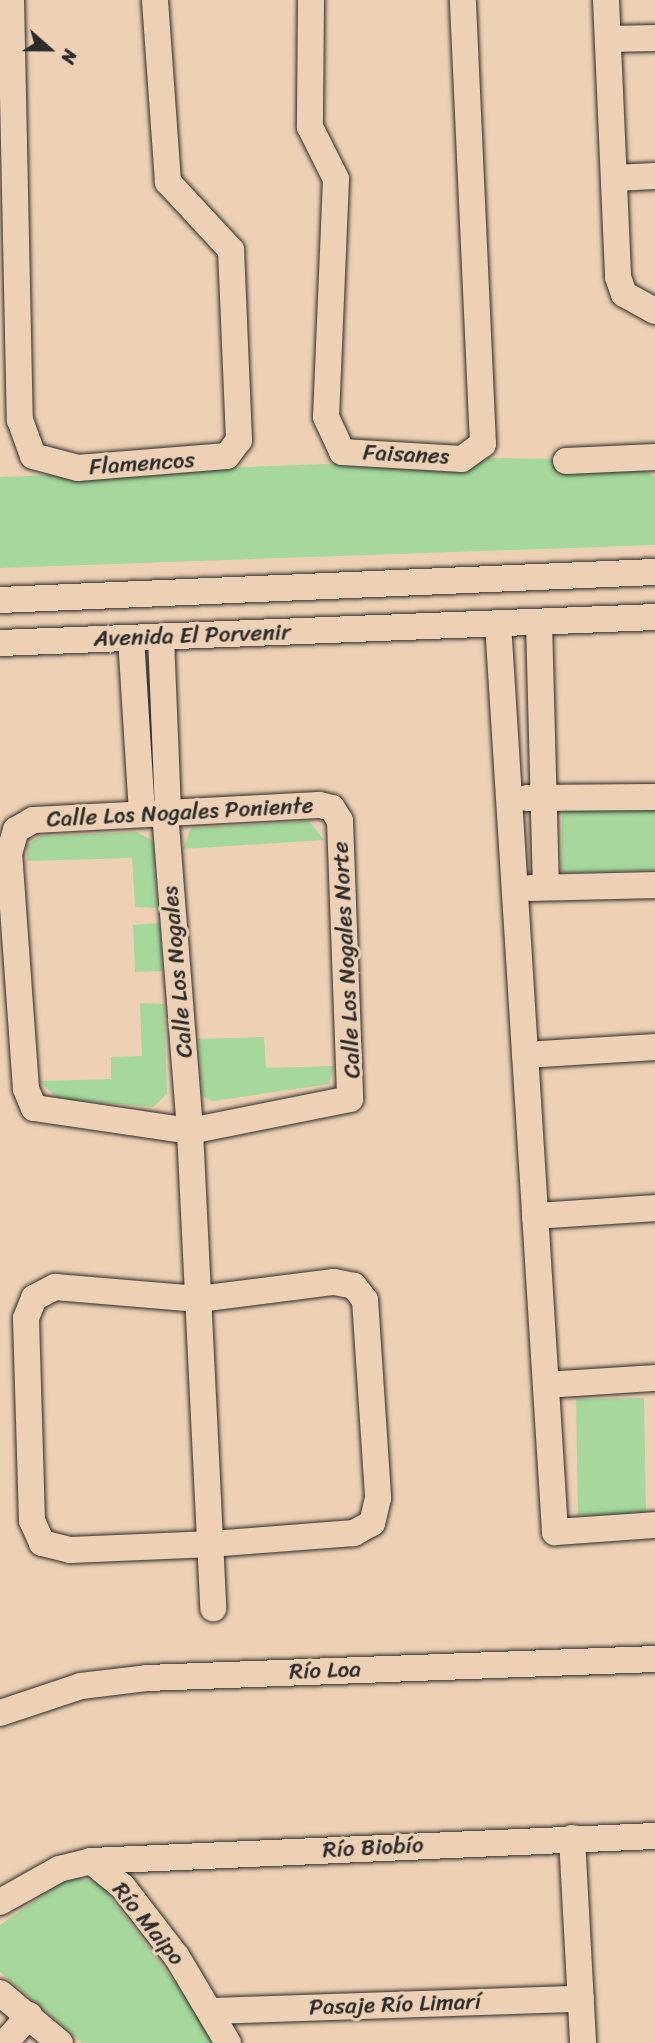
<!DOCTYPE html>
<meta charset="utf-8">
<style>
body{margin:0}
#map{position:relative;width:655px;height:2043px;overflow:hidden;background:#eed1b4;font-family:Sriracha,sans-serif}
div>[style]{position:absolute}
.green>*{inset:0;background:#a5d89a}
.roads{filter:drop-shadow(0 0 2px #2b2b2b) drop-shadow(0 0 2px #2b2b2b)}
.street>*{height:26px;margin:-13px;padding:0 13px;transform-origin:13px;border-radius:13px;background:#eed1b4}
span{translate:-50% -50%;white-space:nowrap;text-align:center;line-height:1.15;-webkit-text-stroke:6px #eed1b4;paint-order:stroke}
.street-label{font-size:23px;color:#2b2b2b}
.north{position:absolute;left:14px;top:14px;width:70px;height:70px;-webkit-text-stroke:5px #eed1b4;paint-order:stroke;rotate:111deg;font-size:19px;font-weight:700;line-height:28px;text-align:center;color:#2b2b2b}
.north::after{content:'';display:block;margin:auto;width:24px;height:32px;background:#2b2b2b;clip-path:polygon(50% 0,100% 100%,50% 72%,0 100%)}
</style>
<div id="map">
<div class="green">
<i style="clip-path:polygon(488px 458px,557px 459px,557px 471px,644px 470px,655px 477px,655px 545px,0 568px,0 477px,324px 464px,460px 467px)"></i>
<i style="clip-path:polygon(655px 809px,655px 870px,561px 873px,562px 810px)"></i>
<i style="clip-path:polygon(309px 821px,324px 840px,183px 849px,191px 828px)"></i>
<i style="clip-path:polygon(137px 832px,153px 841px,157px 908px,135px 907px,132px 858px,27px 861px,27px 845px,40px 836px)"></i>
<i style="clip-path:polygon(160px 923px,162px 971px,135px 972px,133px 925px)"></i>
<i style="clip-path:polygon(140px 1003px,164px 1004px,167px 1094px,153px 1107px,59px 1099px,39px 1081px,111px 1079px,111px 1057px,142px 1056px)"></i>
<i style="clip-path:polygon(264px 1037px,266px 1068px,334px 1066px,329px 1084px,213px 1101px,202px 1096px,199px 1039px)"></i>
<i style="clip-path:polygon(644px 1398px,646px 1514px,578px 1515px,576px 1399px)"></i>
<i style="clip-path:polygon(71px 1876px,100px 1883px,200px 2016px,212px 2043px,82px 2043px,0 1972px,0 1925px)"></i>
</div>
<div class="roads">
<div class="street">
<i style="left:11px;top:0;width:420px;rotate:88.8deg"></i>
<i style="left:20px;top:420px;width:38px;rotate:70deg"></i>
<i style="left:33px;top:456px;width:47px;rotate:14.9deg"></i>
<i style="left:78px;top:468px;width:149px;rotate:-4.6deg"></i>
<i style="left:227px;top:456px;width:20px;rotate:-53deg"></i>
<i style="left:239px;top:440px;width:190px;rotate:-92.4deg"></i>
<i style="left:231px;top:250px;width:93px;rotate:-132.8deg"></i>
<i style="left:168px;top:182px;width:182px;rotate:-94.1deg"></i>
<i style="left:311px;top:0;width:127px;rotate:90.5deg"></i>
<i style="left:310px;top:127px;width:58px;rotate:63.4deg"></i>
<i style="left:336px;top:179px;width:238px;rotate:92.4deg"></i>
<i style="left:326px;top:417px;width:38px;rotate:65deg"></i>
<i style="left:342px;top:452px;width:120px;rotate:3.3deg"></i>
<i style="left:462px;top:459px;width:26px;rotate:-36deg"></i>
<i style="left:483px;top:444px;width:444px;rotate:-92.6deg"></i>
<i style="left:606px;top:0;width:277px;rotate:87.5deg"></i>
<i style="left:618px;top:277px;width:18px;rotate:71deg"></i>
<i style="left:624px;top:294px;width:35px;rotate:29deg"></i>
<i style="left:608px;top:39px;width:47px;rotate:-1.2deg"></i>
<i style="left:614px;top:178px;width:41px;rotate:-2.8deg"></i>
<i style="left:566px;top:461px;width:89px;rotate:-2.6deg"></i>
<i style="left:0;top:600px;width:656px;rotate:-2.45deg"></i>
<i style="left:539px;top:622px;width:265px;rotate:88.5deg"></i>
<i style="left:498px;top:623px;width:911px;rotate:86.41deg"></i>
<i style="left:555px;top:1532px;width:100px;rotate:-4deg"></i>
<i style="left:161px;top:637px;width:175px;rotate:87.7deg"></i>
<i style="left:131px;top:638px;width:175px;rotate:86.4deg"></i>
<i style="left:0;top:643px;width:656px;rotate:-2.27deg"></i>
<i style="left:527px;top:798px;width:128px;rotate:-0.4deg"></i>
<i style="left:320px;top:805px;width:12px;rotate:14deg"></i>
<i style="left:332px;top:808px;width:15px;rotate:58deg"></i>
<i style="left:340px;top:821px;width:278px;rotate:87.9deg"></i>
<i style="left:350px;top:1099px;width:163px;rotate:168.7deg"></i>
<i style="left:190px;top:1131px;width:158px;rotate:-171.6deg"></i>
<i style="left:34px;top:1108px;width:21px;rotate:-113deg"></i>
<i style="left:26px;top:1089px;width:236px;rotate:-94.1deg"></i>
<i style="left:9px;top:854px;width:25px;rotate:-74deg"></i>
<i style="left:16px;top:830px;width:20px;rotate:-30deg"></i>
<i style="left:33px;top:820px;width:287px;rotate:-3deg"></i>
<i style="left:165px;top:812px;width:320px;rotate:85.5deg"></i>
<i style="left:190px;top:1131px;width:478px;rotate:87.2deg"></i>
<i style="left:531px;top:888px;width:124px;rotate:-1.4deg"></i>
<i style="left:525px;top:1055px;width:130px;rotate:-3.5deg"></i>
<i style="left:535px;top:1216px;width:120px;rotate:-3.8deg"></i>
<i style="left:334px;top:1282px;width:20px;rotate:11deg"></i>
<i style="left:354px;top:1286px;width:18px;rotate:52deg"></i>
<i style="left:365px;top:1300px;width:198px;rotate:86.2deg"></i>
<i style="left:378px;top:1498px;width:26px;rotate:103deg"></i>
<i style="left:372px;top:1523px;width:21px;rotate:151deg"></i>
<i style="left:354px;top:1533px;width:142px;rotate:175.6deg"></i>
<i style="left:212px;top:1544px;width:142px;rotate:177.6deg"></i>
<i style="left:70px;top:1550px;width:29px;rotate:-166deg"></i>
<i style="left:42px;top:1543px;width:24px;rotate:-114deg"></i>
<i style="left:32px;top:1521px;width:203px;rotate:-91.7deg"></i>
<i style="left:26px;top:1318px;width:22px;rotate:-68deg"></i>
<i style="left:34px;top:1298px;width:24px;rotate:-28deg"></i>
<i style="left:55px;top:1287px;width:144px;rotate:4.8deg"></i>
<i style="left:199px;top:1299px;width:136px;rotate:-7.2deg"></i>
<i style="left:546px;top:1385px;width:109px;rotate:-3.7deg"></i>
<i style="left:0;top:1713px;width:85px;rotate:-18.4deg"></i>
<i style="left:81px;top:1686px;width:66px;rotate:-6.9deg"></i>
<i style="left:147px;top:1678px;width:508px;rotate:-2.14deg"></i>
<i style="left:572px;top:1838px;width:205px;rotate:86.9deg"></i>
<i style="left:91px;top:1861px;width:41px;rotate:39.1deg"></i>
<i style="left:123px;top:1887px;width:88px;rotate:52.4deg"></i>
<i style="left:177px;top:1957px;width:100px;rotate:59.3deg"></i>
<i style="left:0;top:1902px;width:68px;rotate:-29.2deg"></i>
<i style="left:59px;top:1869px;width:33px;rotate:-14deg"></i>
<i style="left:91px;top:1861px;width:565px;rotate:-2.54deg"></i>
<i style="left:0;top:1993px;width:78px;rotate:39.8deg"></i>
<i style="left:210px;top:2011px;width:371px;rotate:-1.9deg"></i>
<i style="left:5px;top:2043px;width:37px;rotate:-49deg"></i>
</div>
</div>
<div class="street-label">
<span style="left:406px;top:455px;rotate:3deg">Faisanes</span>
<span style="left:142px;top:464px;rotate:-4deg">Flamencos</span>
<span style="left:192px;top:636px;rotate:-2deg">Avenida El Porvenir</span>
<span style="left:180px;top:813px;rotate:-3deg">Calle Los Nogales Poniente</span>
<span style="left:347px;top:960px;rotate:-93deg">Calle Los Nogales Norte</span>
<span style="left:178px;top:972px;rotate:-95deg">Calle Los Nogales</span>
<span style="left:325px;top:1671px;rotate:-2deg">Río Loa</span>
<span style="left:373px;top:1848px;rotate:-3deg">Río Biobío</span>
<span style="left:148px;top:1924px;rotate:51deg">Río Maipo</span>
<span style="left:395px;top:2005px;rotate:-2deg">Pasaje Río Limarí</span>
</div>
<div class="north">N</div>
</div>
